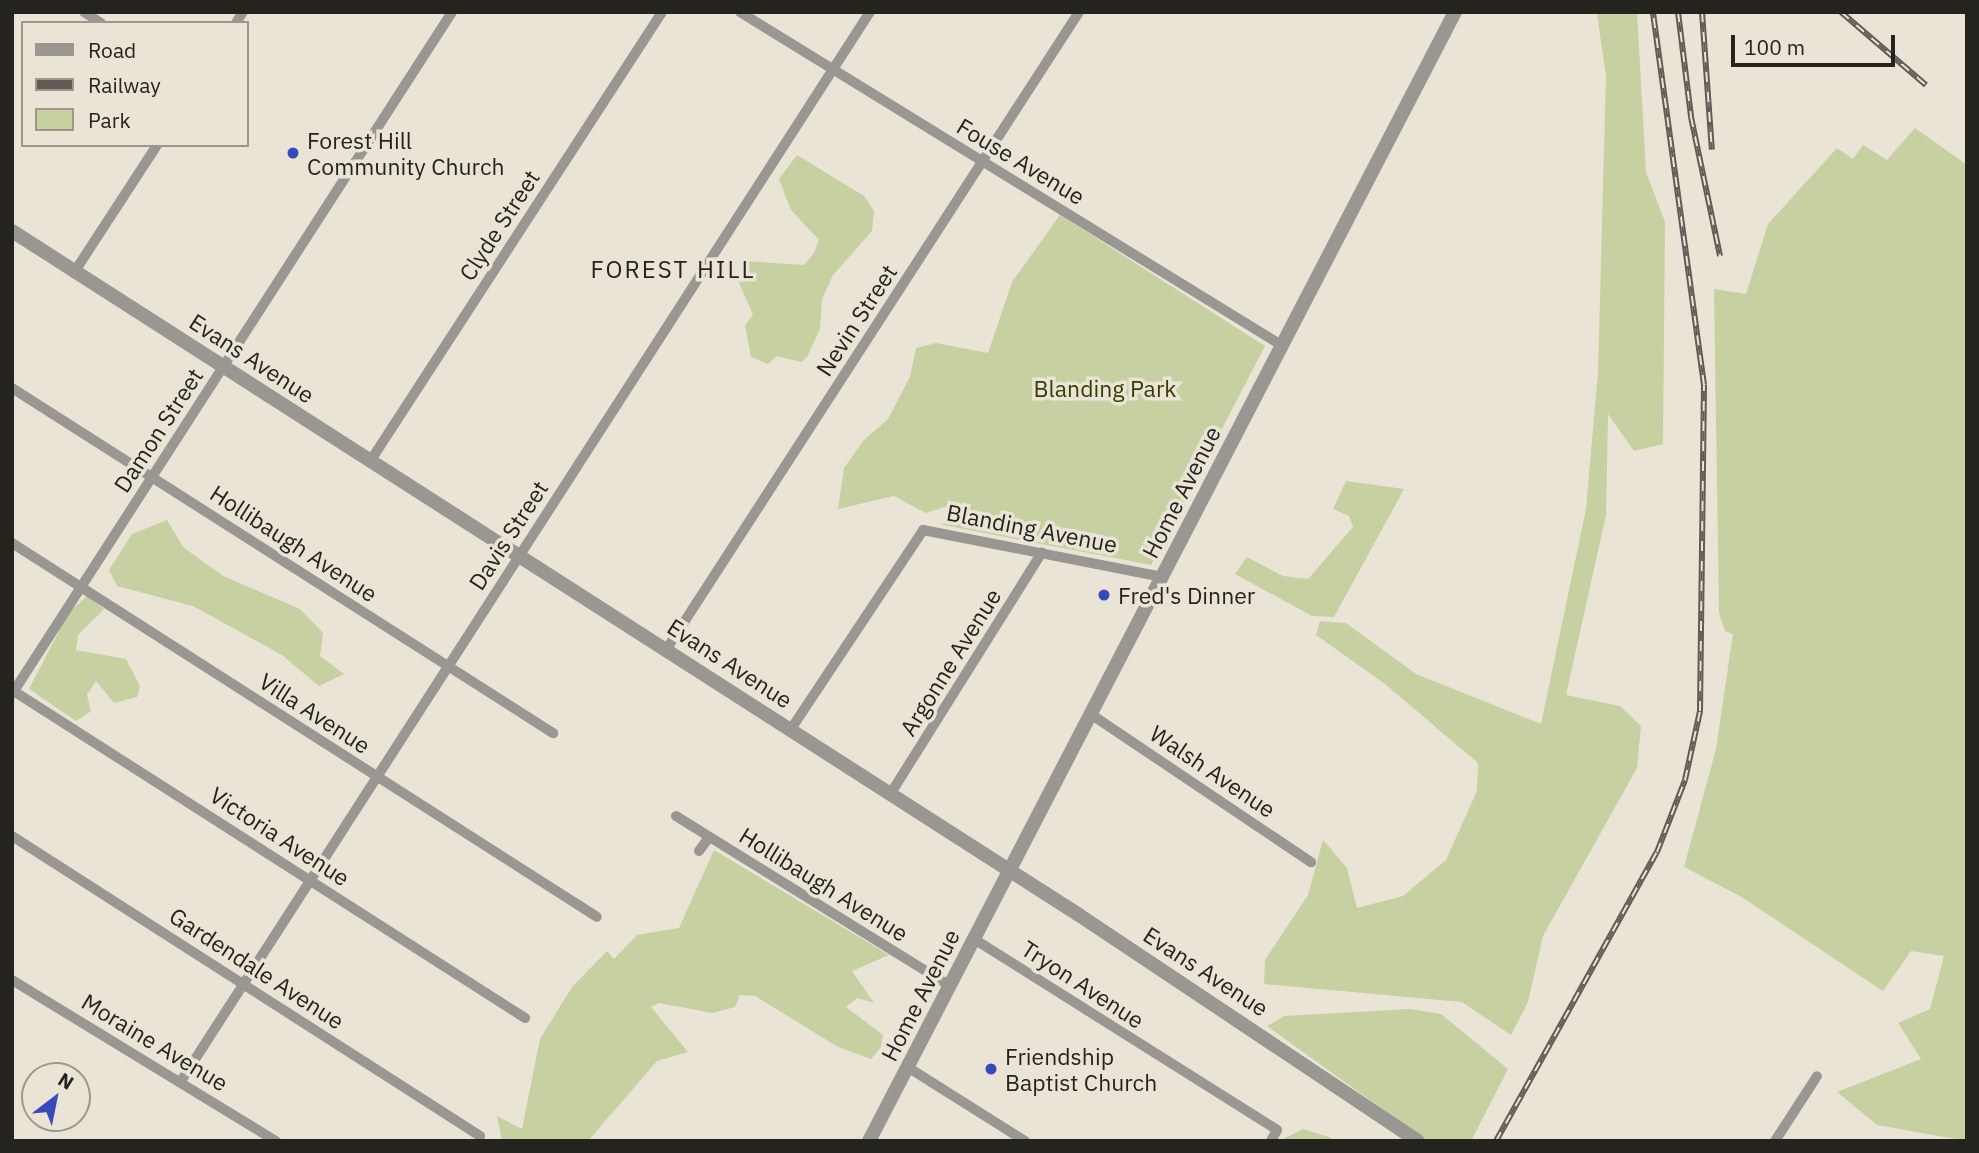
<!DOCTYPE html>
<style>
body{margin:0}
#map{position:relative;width:1979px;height:1153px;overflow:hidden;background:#eae4d6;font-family:"IBM Plex Sans",sans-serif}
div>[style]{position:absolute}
.green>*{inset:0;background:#c6d0a0}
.minor>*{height:10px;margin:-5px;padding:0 5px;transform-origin:5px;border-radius:5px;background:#9a9691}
.tertiary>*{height:14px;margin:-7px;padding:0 7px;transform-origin:7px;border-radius:7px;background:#9a9691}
.rail>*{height:6px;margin-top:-3px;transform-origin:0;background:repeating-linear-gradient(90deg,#eae4d6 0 10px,#605c55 0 20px);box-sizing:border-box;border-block:2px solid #605c55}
.dots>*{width:19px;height:19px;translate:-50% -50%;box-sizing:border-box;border:4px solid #eae4d6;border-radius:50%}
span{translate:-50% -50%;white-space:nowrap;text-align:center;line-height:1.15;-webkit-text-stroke:7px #eae4d6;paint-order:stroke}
.poi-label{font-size:23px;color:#25231e}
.left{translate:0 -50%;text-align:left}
.street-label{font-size:23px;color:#25231e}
.park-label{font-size:23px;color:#363e00}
.neighbourhood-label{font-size:24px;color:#25231e;letter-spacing:2px}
.frame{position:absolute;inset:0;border:14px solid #25231e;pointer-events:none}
.legend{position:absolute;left:21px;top:21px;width:228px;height:126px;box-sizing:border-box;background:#eae4d6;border:2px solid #9b978c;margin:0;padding:9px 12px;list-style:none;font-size:21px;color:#25231e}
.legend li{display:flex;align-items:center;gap:14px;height:35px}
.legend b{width:35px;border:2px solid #9b978c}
.north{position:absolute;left:21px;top:1062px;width:70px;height:70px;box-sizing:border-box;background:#eae4d6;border:2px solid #9b978c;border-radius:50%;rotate:32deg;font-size:19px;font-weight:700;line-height:28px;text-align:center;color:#25231e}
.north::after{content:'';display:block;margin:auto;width:24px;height:32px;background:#3849bc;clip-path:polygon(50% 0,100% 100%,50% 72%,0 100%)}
.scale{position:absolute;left:1731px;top:35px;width:164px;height:32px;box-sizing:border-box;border:4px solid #25231e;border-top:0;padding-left:9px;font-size:21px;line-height:24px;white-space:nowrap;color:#25231e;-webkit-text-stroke:5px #eae4d6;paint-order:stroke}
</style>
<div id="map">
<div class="green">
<i style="clip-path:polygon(1637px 12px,1646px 172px,1665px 222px,1663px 444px,1634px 451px,1608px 414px,1606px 515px,1566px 695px,1620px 706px,1641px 726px,1637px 768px,1543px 936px,1528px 1002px,1511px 1035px,1462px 1002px,1264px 984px,1265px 960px,1308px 895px,1323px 840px,1347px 868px,1357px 908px,1403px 896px,1446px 860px,1477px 791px,1478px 763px,1385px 684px,1316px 635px,1320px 621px,1346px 623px,1416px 674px,1541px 724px,1586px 509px,1598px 372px,1606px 76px,1597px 14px)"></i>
<i style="clip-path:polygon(1915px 128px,1967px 165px,1967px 1141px,1877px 1125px,1837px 1092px,1921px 1059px,1898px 1023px,1930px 1009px,1944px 956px,1911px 951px,1883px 991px,1740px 896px,1684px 867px,1716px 749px,1733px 634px,1725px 631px,1719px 613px,1714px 289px,1746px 294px,1768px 224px,1837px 148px,1853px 159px,1863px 145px,1887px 160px)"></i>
<i style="clip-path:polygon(797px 155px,864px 196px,874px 211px,872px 231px,833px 275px,822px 299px,820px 329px,807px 357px,801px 362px,777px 356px,768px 364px,751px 357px,745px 325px,753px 315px,738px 280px,744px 261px,804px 265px,814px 253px,819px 240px,791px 210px,779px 179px)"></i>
<i style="clip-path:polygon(1060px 215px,1265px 346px,1151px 565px,943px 525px,948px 506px,926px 513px,894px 496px,838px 509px,844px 468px,863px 441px,888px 419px,910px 377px,916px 348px,936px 343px,988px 353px,1012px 282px)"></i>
<i style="clip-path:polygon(1346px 481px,1404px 489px,1334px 617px,1312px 616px,1235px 574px,1247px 557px,1283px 576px,1308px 579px,1353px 527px,1349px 516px,1333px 509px)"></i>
<i style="clip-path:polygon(167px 520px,183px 547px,223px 576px,300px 609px,323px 633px,320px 656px,344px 674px,319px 686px,282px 655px,193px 606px,117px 586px,109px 570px,132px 534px)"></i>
<i style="clip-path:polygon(87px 596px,104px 609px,78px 635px,76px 650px,126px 659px,140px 686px,137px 697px,114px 703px,96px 681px,87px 695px,91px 711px,76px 721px,29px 689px,69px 612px)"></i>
<i style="clip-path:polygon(714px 850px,889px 955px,852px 971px,874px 1003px,857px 998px,846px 1007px,883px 1035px,881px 1047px,871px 1059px,838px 1047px,755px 996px,740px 995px,735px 1007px,712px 1013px,659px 1003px,651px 1007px,688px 1052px,657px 1061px,588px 1141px,502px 1141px,497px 1116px,522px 1129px,540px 1039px,572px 987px,607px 951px,614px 959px,637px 935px,679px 928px)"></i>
<i style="clip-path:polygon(1410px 1009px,1441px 1014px,1508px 1069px,1471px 1141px,1427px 1141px,1267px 1026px,1285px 1016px)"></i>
<i style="clip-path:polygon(1303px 1129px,1329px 1137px,1333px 1141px,1279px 1141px)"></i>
</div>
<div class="minor">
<i style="left:84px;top:12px;width:20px;rotate:33deg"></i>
<i style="left:740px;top:12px;width:635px;rotate:31.61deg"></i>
<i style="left:236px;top:23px;width:13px;rotate:-58deg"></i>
<i style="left:75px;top:271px;width:150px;rotate:-56.9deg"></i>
<i style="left:12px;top:388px;width:642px;rotate:32.53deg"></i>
<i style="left:371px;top:460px;width:534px;rotate:-56.99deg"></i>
<i style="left:12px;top:543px;width:694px;rotate:32.59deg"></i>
<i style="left:666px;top:650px;width:760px;rotate:-57.08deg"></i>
<i style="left:12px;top:690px;width:609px;rotate:32.59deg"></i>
<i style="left:12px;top:694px;width:812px;rotate:-57.17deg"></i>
<i style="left:1092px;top:715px;width:264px;rotate:33.9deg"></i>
<i style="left:791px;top:729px;width:239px;rotate:-56.4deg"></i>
<i style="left:923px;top:530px;width:244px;rotate:11.1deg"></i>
<i style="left:891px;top:793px;width:284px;rotate:-57.9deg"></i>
<i style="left:676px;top:816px;width:322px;rotate:31.8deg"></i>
<i style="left:12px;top:836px;width:556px;rotate:32.66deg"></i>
<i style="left:699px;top:851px;width:17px;rotate:-54deg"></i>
<i style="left:974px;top:939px;width:358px;rotate:32.2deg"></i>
<i style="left:1277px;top:1130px;width:13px;rotate:119deg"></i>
<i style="left:12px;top:980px;width:309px;rotate:31.4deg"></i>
<i style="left:909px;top:1068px;width:137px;rotate:32.2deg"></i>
<i style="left:181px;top:1081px;width:1272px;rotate:-57.2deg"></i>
<i style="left:1775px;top:1141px;width:77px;rotate:-57.1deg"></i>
</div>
<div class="tertiary">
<i style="left:12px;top:231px;width:1267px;rotate:32.66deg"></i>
<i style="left:1079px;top:915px;width:407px;rotate:33.7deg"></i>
<i style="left:869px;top:1141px;width:1272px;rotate:-62.57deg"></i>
</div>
<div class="rail">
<i style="left:1678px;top:12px;width:106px;rotate:82.9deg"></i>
<i style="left:1691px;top:117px;width:142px;rotate:78.2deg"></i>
<i style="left:1702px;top:12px;width:138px;rotate:85.9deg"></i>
<i style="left:1841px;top:12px;width:112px;rotate:40.7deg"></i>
<i style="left:1496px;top:1141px;width:331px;rotate:-60.9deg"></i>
<i style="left:1657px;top:852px;width:77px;rotate:-68.7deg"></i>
<i style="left:1685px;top:780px;width:71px;rotate:-77.7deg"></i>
<i style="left:1700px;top:711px;width:326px;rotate:-89.3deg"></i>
<i style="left:1704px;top:385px;width:376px;rotate:-97.8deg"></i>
</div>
<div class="dots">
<i style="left:293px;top:153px;background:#3849bc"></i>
<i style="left:1104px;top:595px;background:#3849bc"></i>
<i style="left:991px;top:1069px;background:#3849bc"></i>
</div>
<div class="poi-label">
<span class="left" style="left:307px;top:153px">Forest Hill<br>Community Church</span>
<span class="left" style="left:1118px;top:595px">Fred's Dinner</span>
<span class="left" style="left:1005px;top:1069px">Friendship<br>Baptist Church</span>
</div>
<div class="street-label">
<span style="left:1021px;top:161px;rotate:31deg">Fouse Avenue</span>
<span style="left:499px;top:225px;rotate:-57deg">Clyde Street</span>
<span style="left:856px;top:320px;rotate:-57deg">Nevin Street</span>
<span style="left:252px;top:358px;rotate:33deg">Evans Avenue</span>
<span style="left:158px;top:430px;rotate:-57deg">Damon Street</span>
<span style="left:1181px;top:492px;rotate:-63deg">Home Avenue</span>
<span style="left:1032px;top:528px;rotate:11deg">Blanding Avenue</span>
<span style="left:508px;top:535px;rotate:-57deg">Davis Street</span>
<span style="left:294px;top:543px;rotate:33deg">Hollibaugh Avenue</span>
<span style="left:950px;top:662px;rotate:-58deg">Argonne Avenue</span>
<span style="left:730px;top:663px;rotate:33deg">Evans Avenue</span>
<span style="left:315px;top:713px;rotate:33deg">Villa Avenue</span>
<span style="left:1213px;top:771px;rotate:34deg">Walsh Avenue</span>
<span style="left:280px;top:836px;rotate:33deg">Victoria Avenue</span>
<span style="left:824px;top:884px;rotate:32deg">Hollibaugh Avenue</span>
<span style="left:257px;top:968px;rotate:33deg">Gardendale Avenue</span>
<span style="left:1206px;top:971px;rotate:33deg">Evans Avenue</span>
<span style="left:1083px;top:984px;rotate:33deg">Tryon Avenue</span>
<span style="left:920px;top:995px;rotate:-63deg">Home Avenue</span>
<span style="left:155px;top:1042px;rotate:31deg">Moraine Avenue</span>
</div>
<div class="park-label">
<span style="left:1105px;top:388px">Blanding Park</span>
</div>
<div class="neighbourhood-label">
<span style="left:673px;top:270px">FOREST HILL</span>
</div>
<div class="frame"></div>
<ul class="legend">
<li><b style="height:9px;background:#9a9691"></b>Road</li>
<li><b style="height:9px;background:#605c55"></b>Railway</li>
<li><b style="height:19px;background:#c6d0a0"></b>Park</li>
</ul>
<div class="north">N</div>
<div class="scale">100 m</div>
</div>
